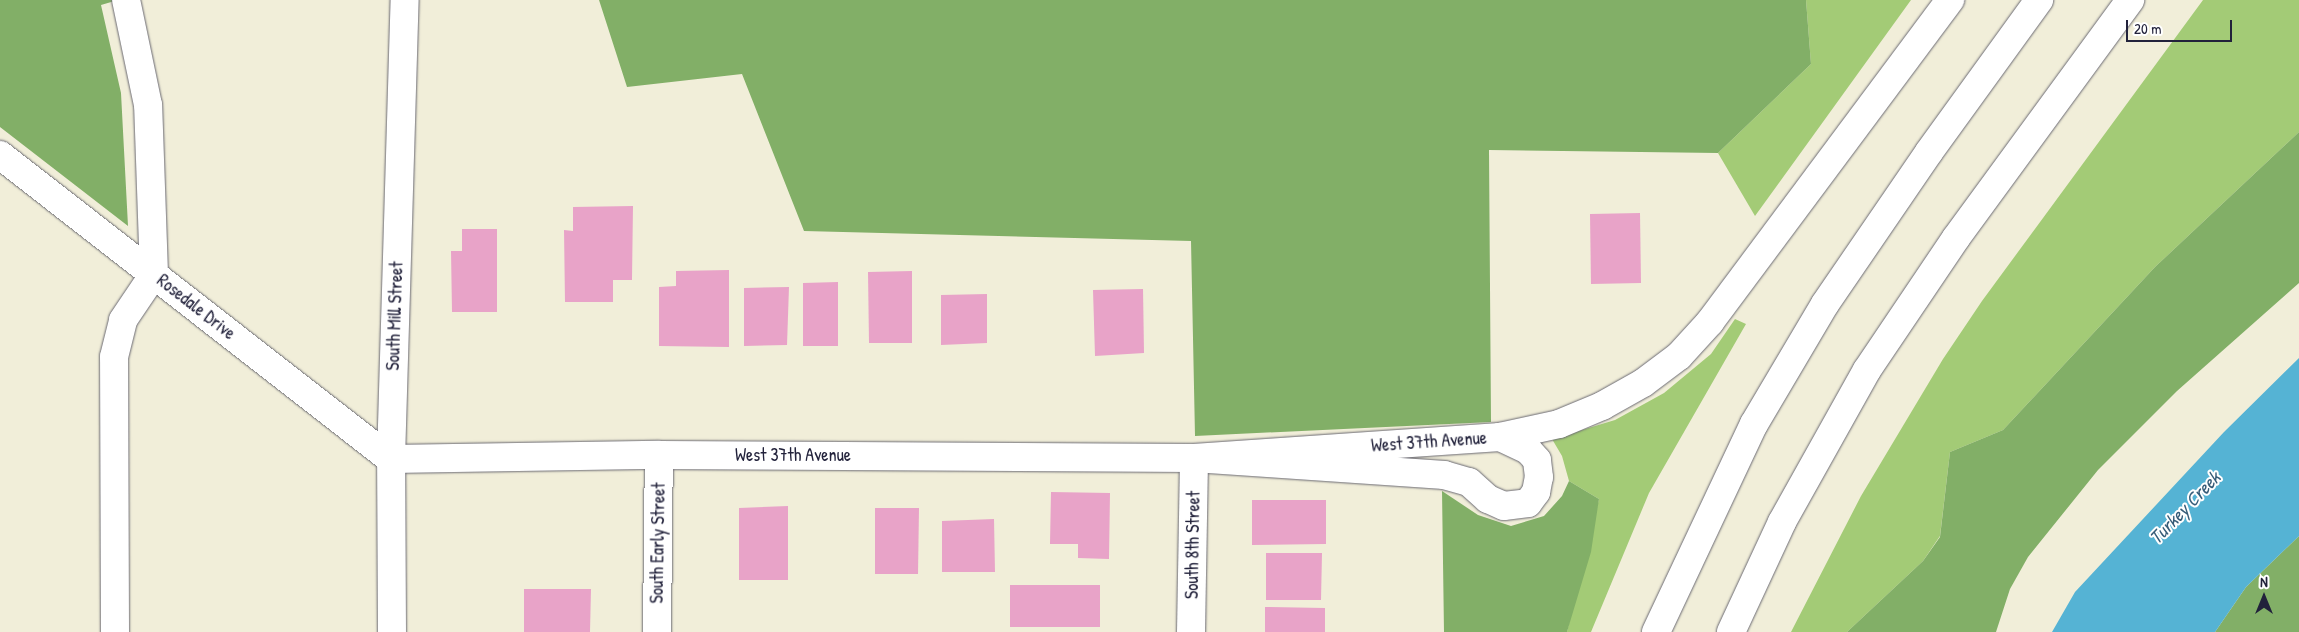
<!DOCTYPE html>
<style>
body{margin:0}
#map{position:relative;width:2299px;height:632px;overflow:hidden;background:#f1eed9;font-family:"Patrick Hand",sans-serif}
div>[style]{position:absolute}
.green>*{inset:0;background:#a3cb76}
.forest>*{inset:0;background:#82af67}
.water>*{inset:0;background:#55b3d4}
.building>*{inset:0;background:#e8a3c8}
.roads{filter:drop-shadow(0 0 1px #6a6972) drop-shadow(0 0 1px #6a6972)}
.minor>*{height:28px;margin:-14px;padding:0 14px;transform-origin:14px;border-radius:14px;background:#fff}
.highway>*{height:28px;margin:-14px;padding:0 14px;transform-origin:14px;border-radius:14px;background:#fff}
span{translate:-50% -50%;white-space:nowrap;text-align:center;line-height:1.15;-webkit-text-stroke:4px #fff;paint-order:stroke}
.street-label{font-size:18px;color:#22223b}
.water-label{font-size:19px;color:#365c78;font-style:italic}
.north{position:absolute;left:2239px;top:572px;width:50px;height:50px;-webkit-text-stroke:4px #fff;paint-order:stroke;rotate:0deg;font-size:14px;font-weight:700;line-height:20px;text-align:center;color:#22223b}
.north::after{content:'';display:block;margin:auto;width:18px;height:22px;background:#22223b;clip-path:polygon(50% 0,100% 100%,50% 72%,0 100%)}
.scale{position:absolute;left:2126px;top:20px;width:106px;height:22px;box-sizing:border-box;border:2px solid #22223b;border-top:0;padding-left:6px;font-size:15px;line-height:18px;white-space:nowrap;color:#22223b;-webkit-text-stroke:4px #fff;paint-order:stroke}
</style>
<div id="map">
<div class="green">
<i style="clip-path:polygon(1806px 0,1911px 0,1755px 216px,1718px 153px,1811px 64px)"></i>
<i style="clip-path:polygon(2203px 0,2299px 0,2299px 132px,2155px 267px,2003px 430px,1950px 452px,1940px 536px,1923px 561px,1847px 632px,1791px 632px,1861px 496px,1943px 359px,1982px 301px)"></i>
<i style="clip-path:polygon(1735px 319px,1746px 324px,1649px 493px,1591px 632px,1567px 632px,1599px 499px,1569px 481px,1562px 456px,1552px 439px,1615px 420px,1664px 393px,1711px 354px)"></i>
</div>
<div class="forest">
<i style="clip-path:polygon(0 0,118px 0,101px 5px,121px 93px,128px 226px,0 127px)"></i>
<i style="clip-path:polygon(599px 0,1806px 0,1811px 64px,1718px 153px,1489px 150px,1491px 422px,1195px 436px,1191px 241px,804px 231px,742px 74px,627px 87px)"></i>
<i style="clip-path:polygon(2299px 132px,2299px 283px,2177px 391px,2098px 470px,2028px 557px,2010px 589px,1996px 632px,1847px 632px,1923px 561px,1940px 537px,1950px 452px,2003px 430px,2155px 267px)"></i>
<i style="clip-path:polygon(1569px 481px,1599px 499px,1591px 552px,1567px 632px,1444px 632px,1442px 491px,1478px 515px,1511px 526px,1544px 516px,1562px 496px)"></i>
<i style="clip-path:polygon(2299px 536px,2299px 632px,2215px 632px,2246px 587px)"></i>
</div>
<div class="water">
<i style="clip-path:polygon(2299px 358px,2299px 536px,2246px 587px,2215px 632px,2052px 632px,2075px 592px,2224px 432px)"></i>
</div>
<div class="building">
<i style="clip-path:polygon(633px 206px,632px 280px,613px 280px,613px 302px,565px 302px,564px 230px,573px 231px,573px 207px)"></i>
<i style="clip-path:polygon(1640px 213px,1641px 283px,1591px 284px,1590px 214px)"></i>
<i style="clip-path:polygon(462px 229px,497px 229px,497px 312px,452px 312px,451px 251px,462px 251px)"></i>
<i style="clip-path:polygon(729px 270px,729px 347px,659px 346px,659px 287px,676px 286px,676px 271px)"></i>
<i style="clip-path:polygon(912px 271px,912px 343px,869px 343px,868px 272px)"></i>
<i style="clip-path:polygon(838px 282px,838px 346px,803px 346px,803px 283px)"></i>
<i style="clip-path:polygon(789px 287px,787px 345px,744px 346px,744px 288px)"></i>
<i style="clip-path:polygon(1143px 289px,1144px 353px,1095px 356px,1093px 290px)"></i>
<i style="clip-path:polygon(987px 294px,987px 343px,941px 345px,941px 295px)"></i>
<i style="clip-path:polygon(1051px 492px,1110px 493px,1109px 559px,1078px 558px,1078px 544px,1050px 544px)"></i>
<i style="clip-path:polygon(1252px 500px,1326px 500px,1326px 544px,1252px 545px)"></i>
<i style="clip-path:polygon(788px 506px,788px 580px,739px 580px,739px 508px)"></i>
<i style="clip-path:polygon(875px 508px,919px 508px,918px 574px,875px 574px)"></i>
<i style="clip-path:polygon(994px 519px,995px 572px,942px 572px,942px 521px)"></i>
<i style="clip-path:polygon(1266px 553px,1322px 553px,1321px 600px,1266px 600px)"></i>
<i style="clip-path:polygon(1010px 585px,1100px 585px,1100px 627px,1010px 627px)"></i>
<i style="clip-path:polygon(524px 589px,591px 589px,590px 632px,524px 632px)"></i>
<i style="clip-path:polygon(1265px 607px,1325px 608px,1325px 632px,1265px 632px)"></i>
</div>
<div class="roads">
<div class="minor">
<i style="left:0;top:155px;width:495px;rotate:37.9deg"></i>
<i style="left:391px;top:459px;width:268px;rotate:-0.9deg"></i>
<i style="left:659px;top:455px;width:535px;rotate:0.32deg"></i>
<i style="left:1194px;top:458px;width:251px;rotate:3.9deg"></i>
<i style="left:1444px;top:475px;width:26px;rotate:16deg"></i>
<i style="left:1469px;top:482px;width:25px;rotate:42deg"></i>
<i style="left:1488px;top:499px;width:17px;rotate:24deg"></i>
<i style="left:1504px;top:506px;width:24px;rotate:-7deg"></i>
<i style="left:1528px;top:503px;width:14px;rotate:-54deg"></i>
<i style="left:1536px;top:492px;width:15px;rotate:-79deg"></i>
<i style="left:1539px;top:477px;width:17px;rotate:-97deg"></i>
<i style="left:1537px;top:460px;width:13px;rotate:-132deg"></i>
<i style="left:1528px;top:450px;width:31px;rotate:-155deg"></i>
<i style="left:1500px;top:437px;width:307px;rotate:176.1deg"></i>
<i style="left:115px;top:632px;width:275px;rotate:-90.2deg"></i>
<i style="left:114px;top:357px;width:38px;rotate:-76deg"></i>
<i style="left:123px;top:320px;width:55px;rotate:-56deg"></i>
<i style="left:154px;top:274px;width:169px;rotate:-92deg"></i>
<i style="left:148px;top:105px;width:107px;rotate:-101.8deg"></i>
<i style="left:392px;top:632px;width:173px;rotate:-90.3deg"></i>
<i style="left:391px;top:459px;width:459px;rotate:-88.3deg"></i>
<i style="left:657px;top:632px;width:177px;rotate:-89.4deg"></i>
<i style="left:1191px;top:632px;width:174px;rotate:-89deg"></i>
</div>
<div class="highway">
<i style="left:1500px;top:437px;width:60px;rotate:-12.4deg"></i>
<i style="left:1559px;top:424px;width:47px;rotate:-22.7deg"></i>
<i style="left:1602px;top:406px;width:47px;rotate:-29.3deg"></i>
<i style="left:1643px;top:383px;width:45px;rotate:-36.9deg"></i>
<i style="left:1679px;top:356px;width:46px;rotate:-47.6deg"></i>
<i style="left:1710px;top:322px;width:402px;rotate:-53.3deg"></i>
<i style="left:1656px;top:632px;width:230px;rotate:-64.8deg"></i>
<i style="left:1754px;top:424px;width:139px;rotate:-59.4deg"></i>
<i style="left:1825px;top:304px;width:184px;rotate:-55.6deg"></i>
<i style="left:1929px;top:152px;width:188px;rotate:-54.1deg"></i>
<i style="left:1731px;top:632px;width:121px;rotate:-65.1deg"></i>
<i style="left:1782px;top:522px;width:174px;rotate:-60.8deg"></i>
<i style="left:1867px;top:370px;width:159px;rotate:-56deg"></i>
<i style="left:1956px;top:238px;width:295px;rotate:-53.8deg"></i>
</div>
</div>
<div class="street-label">
<span style="left:196px;top:307px;rotate:38deg">Rosedale Drive</span>
<span style="left:395px;top:316px;rotate:-88deg">South Mill Street</span>
<span style="left:1429px;top:442px;rotate:-4deg">West 37th Avenue</span>
<span style="left:793px;top:455px">West 37th Avenue</span>
<span style="left:658px;top:543px;rotate:-89deg">South Early Street</span>
<span style="left:1193px;top:545px;rotate:-89deg">South 8th Street</span>
</div>
<div class="water-label">
<span style="left:2185px;top:508px;rotate:-46deg">Turkey Creek</span>
</div>
<div class="north">N</div>
<div class="scale">20 m</div>
</div>
